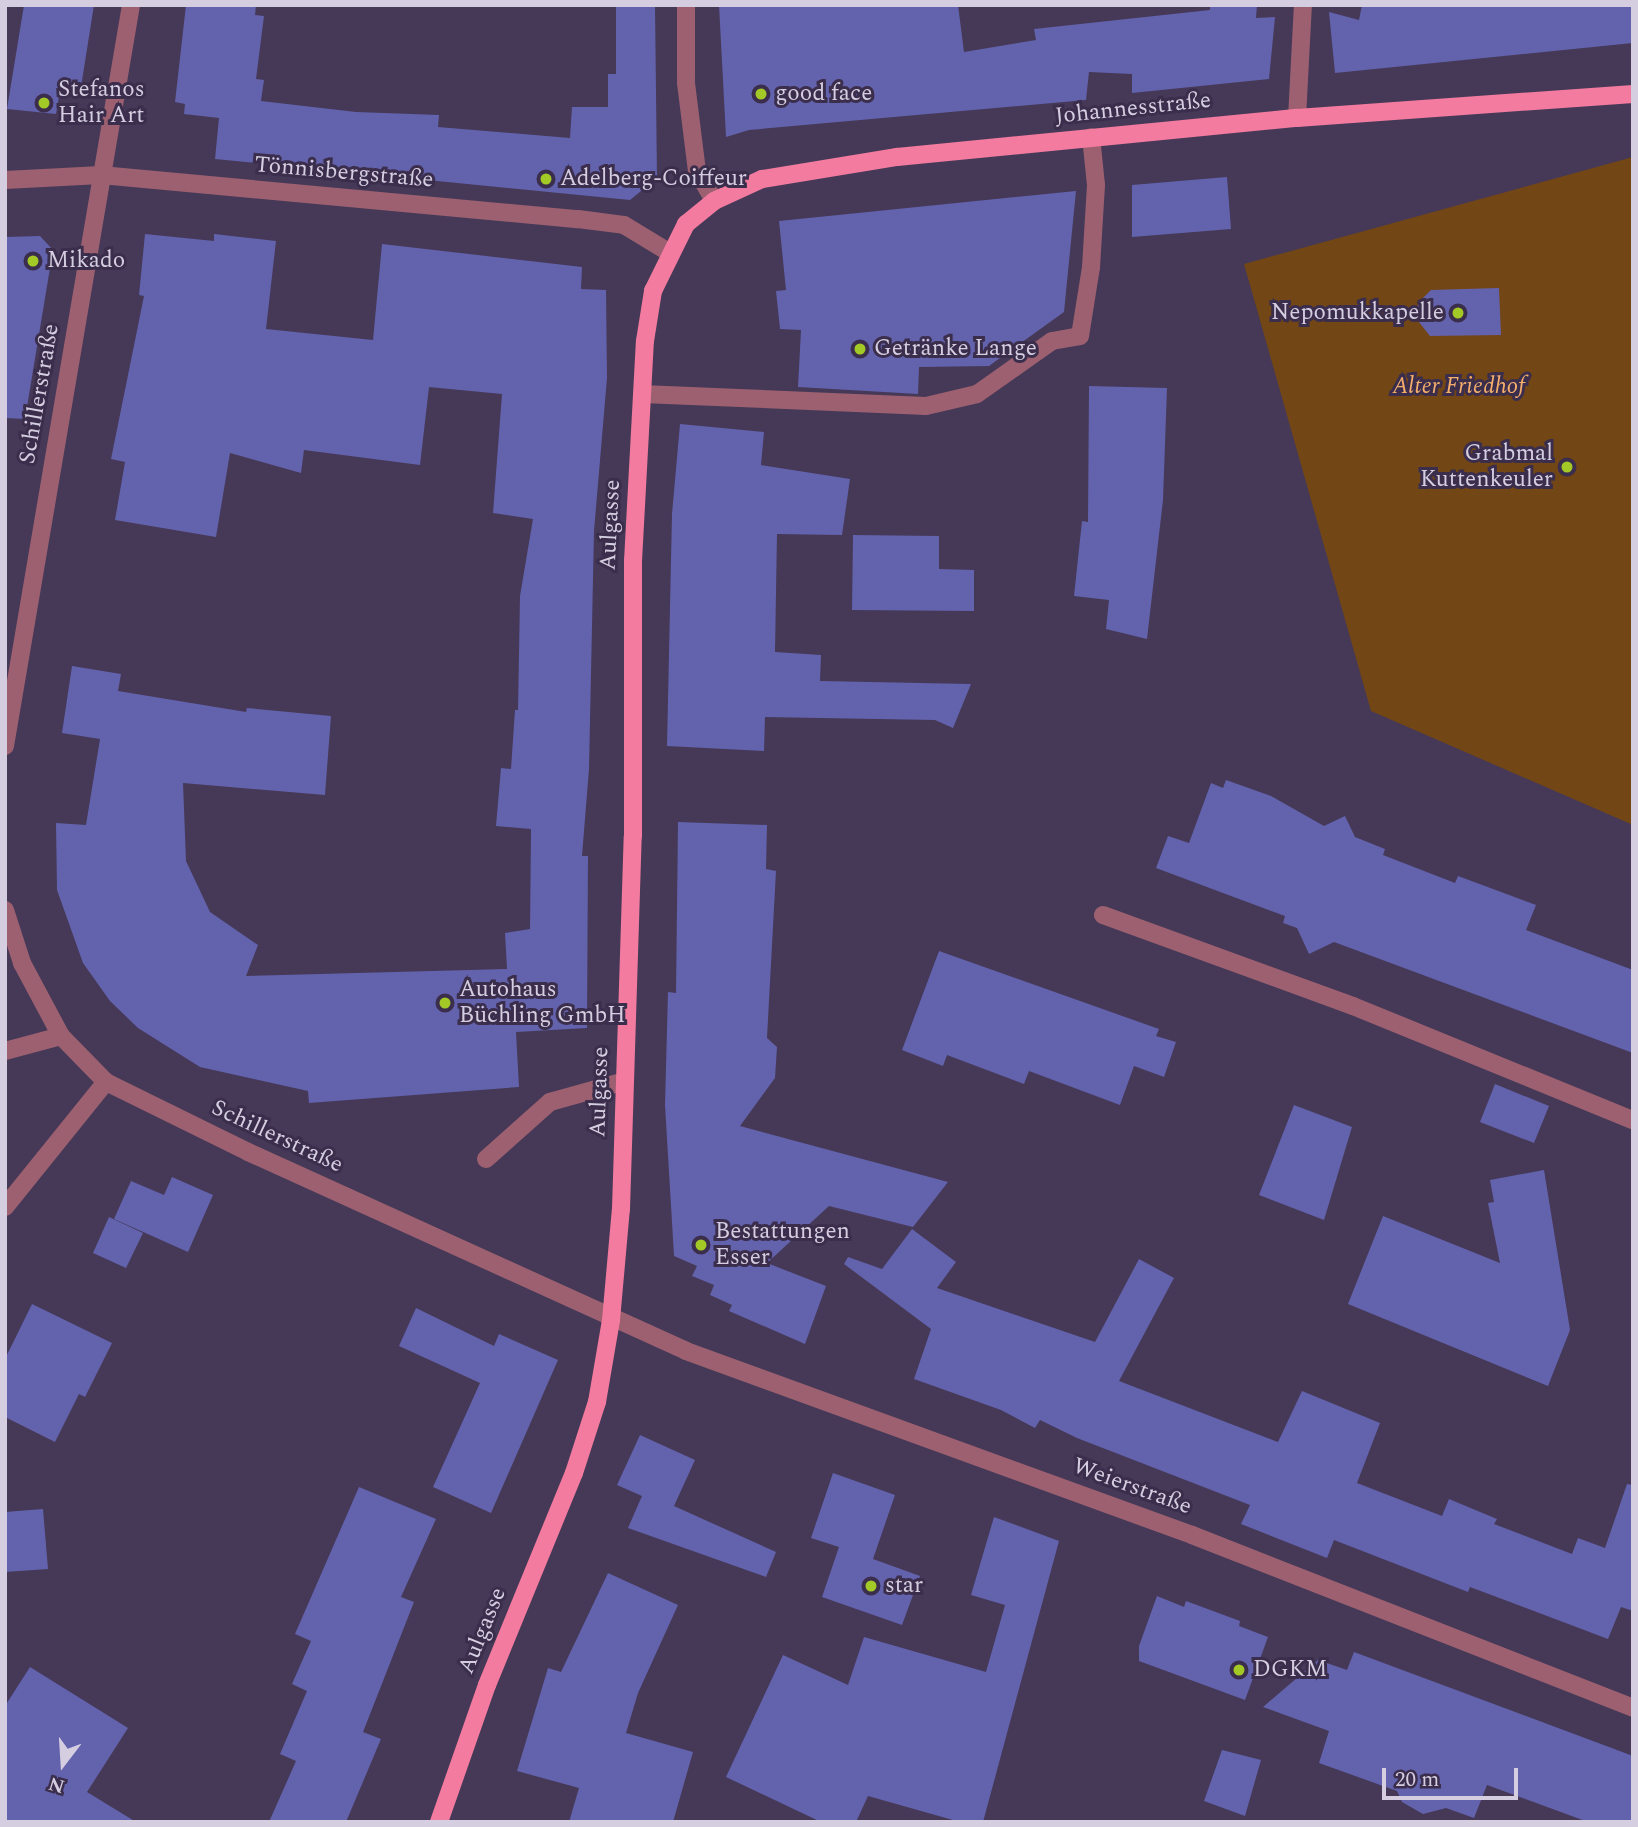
<!DOCTYPE html>
<meta charset="utf-8">
<style>
body{margin:0}
#map{position:relative;width:1638px;height:1827px;overflow:hidden;background:#453957;font-family:Spectral,serif}
div>[style]{position:absolute}
.green>*{inset:0;background:#734616}
.building>*{inset:0;background:#6362ad}
.minor>*{height:18px;margin:-9px;padding:0 9px;transform-origin:9px;border-radius:9px;background:#9c6070}
.major>*{height:18px;margin:-9px;padding:0 9px;transform-origin:9px;border-radius:9px;background:#f37b9f}
.dots>*{width:19px;height:19px;translate:-50% -50%;box-sizing:border-box;border:4px solid #3b2e4c;border-radius:50%}
span{translate:-50% -50%;white-space:nowrap;text-align:center;line-height:1.15;-webkit-text-stroke:6px #3b2e4c;paint-order:stroke}
.poi-label{font-size:23px;color:#d5cee1}
.left{translate:0 -50%;text-align:left}
.right{translate:-100% -50%;text-align:right}
.street-label{font-size:23px;color:#d5cee1}
.park-label{font-size:23px;color:#f5ae6c;font-style:italic}
.frame{position:absolute;inset:0;border:7px solid #d5cee1;pointer-events:none}
.north{position:absolute;left:28px;top:1729px;width:70px;height:70px;-webkit-text-stroke:5px #3b2e4c;paint-order:stroke;rotate:197deg;font-size:19px;font-weight:700;line-height:28px;text-align:center;color:#d5cee1}
.north::after{content:'';display:block;margin:auto;width:24px;height:32px;background:#d5cee1;clip-path:polygon(50% 0,100% 100%,50% 72%,0 100%)}
.scale{position:absolute;left:1382px;top:1768px;width:136px;height:32px;box-sizing:border-box;border:4px solid #d5cee1;border-top:0;padding-left:9px;font-size:21px;line-height:24px;white-space:nowrap;color:#d5cee1;-webkit-text-stroke:5px #3b2e4c;paint-order:stroke}
</style>
<div id="map">
<div class="green">
<i style="clip-path:polygon(1633px 157px,1633px 825px,1371px 711px,1244px 264px)"></i>
</div>
<div class="building">
<i style="clip-path:polygon(24px 5px,94px 5px,81px 87px,61px 84px,56px 114px,7px 109px)"></i>
<i style="clip-path:polygon(186px 5px,256px 5px,255px 15px,264px 16px,256px 79px,264px 80px,261px 101px,356px 112px,439px 115px,438px 127px,570px 138px,572px 107px,608px 107px,608px 74px,616px 74px,616px 5px,655px 5px,657px 178px,630px 200px,215px 159px,219px 118px,184px 114px,185px 104px,175px 102px)"></i>
<i style="clip-path:polygon(719px 5px,958px 5px,964px 52px,1036px 40px,1034px 29px,1210px 10px,1210px 5px,1257px 5px,1256px 18px,1275px 17px,1269px 79px,1132px 93px,1132px 74px,1089px 72px,1086px 100px,749px 130px,726px 137px)"></i>
<i style="clip-path:polygon(1362px 5px,1633px 5px,1633px 43px,1335px 73px,1329px 12px,1359px 20px)"></i>
<i style="clip-path:polygon(1227px 177px,1231px 229px,1132px 237px,1132px 185px)"></i>
<i style="clip-path:polygon(1076px 191px,1064px 312px,989px 366px,919px 367px,918px 394px,798px 387px,801px 330px,780px 329px,776px 291px,786px 290px,779px 221px)"></i>
<i style="clip-path:polygon(145px 234px,214px 241px,214px 234px,276px 241px,266px 329px,373px 340px,382px 244px,582px 267px,581px 289px,606px 290px,607px 378px,594px 531px,589px 769px,582px 856px,588px 856px,587px 1028px,516px 1032px,519px 1087px,309px 1103px,308px 1091px,200px 1067px,138px 1028px,110px 1001px,83px 963px,57px 890px,56px 823px,86px 825px,100px 739px,62px 733px,72px 666px,121px 674px,118px 691px,246px 712px,247px 708px,331px 716px,325px 795px,183px 783px,186px 861px,210px 912px,258px 945px,246px 976px,507px 969px,505px 933px,530px 929px,531px 829px,496px 826px,501px 768px,511px 769px,515px 710px,518px 710px,520px 596px,533px 519px,493px 513px,502px 394px,429px 387px,420px 465px,304px 450px,301px 473px,230px 453px,216px 537px,115px 520px,125px 462px,111px 459px,144px 296px,139px 295px)"></i>
<i style="clip-path:polygon(40px 236px,53px 250px,25px 419px,5px 418px,5px 237px)"></i>
<i style="clip-path:polygon(1499px 288px,1501px 335px,1430px 336px,1415px 317px,1419px 302px,1431px 290px)"></i>
<i style="clip-path:polygon(1089px 386px,1167px 388px,1163px 500px,1147px 639px,1106px 629px,1109px 600px,1074px 596px,1082px 521px,1088px 522px)"></i>
<i style="clip-path:polygon(680px 424px,764px 432px,761px 465px,850px 479px,842px 535px,777px 534px,775px 652px,821px 655px,820px 681px,971px 684px,953px 728px,935px 720px,765px 717px,764px 751px,667px 746px,672px 514px)"></i>
<i style="clip-path:polygon(853px 535px,939px 536px,939px 569px,974px 570px,974px 611px,852px 610px)"></i>
<i style="clip-path:polygon(1226px 780px,1271px 796px,1324px 826px,1345px 816px,1355px 837px,1385px 849px,1383px 855px,1455px 883px,1458px 876px,1536px 905px,1526px 930px,1633px 970px,1633px 1053px,1334px 942px,1309px 954px,1297px 928px,1283px 923px,1285px 916px,1156px 868px,1168px 836px,1189px 843px,1211px 783px,1223px 788px)"></i>
<i style="clip-path:polygon(678px 822px,767px 825px,766px 869px,776px 871px,767px 1038px,777px 1047px,775px 1078px,740px 1126px,948px 1182px,913px 1227px,829px 1206px,767px 1263px,826px 1286px,805px 1344px,729px 1311px,732px 1305px,710px 1295px,714px 1285px,692px 1276px,697px 1266px,674px 1256px,665px 1105px,668px 992px,676px 993px)"></i>
<i style="clip-path:polygon(939px 951px,1159px 1029px,1156px 1036px,1176px 1042px,1164px 1077px,1134px 1066px,1120px 1105px,1029px 1071px,1024px 1084px,947px 1055px,943px 1066px,902px 1050px)"></i>
<i style="clip-path:polygon(1495px 1084px,1549px 1106px,1534px 1143px,1480px 1122px)"></i>
<i style="clip-path:polygon(1294px 1105px,1352px 1127px,1324px 1220px,1259px 1195px)"></i>
<i style="clip-path:polygon(1544px 1170px,1570px 1330px,1548px 1386px,1348px 1304px,1383px 1216px,1500px 1263px,1488px 1203px,1494px 1202px,1490px 1180px)"></i>
<i style="clip-path:polygon(172px 1177px,213px 1195px,188px 1252px,114px 1219px,131px 1181px,164px 1195px)"></i>
<i style="clip-path:polygon(109px 1217px,143px 1233px,126px 1268px,93px 1253px)"></i>
<i style="clip-path:polygon(912px 1229px,956px 1262px,937px 1288px,1095px 1342px,1139px 1259px,1174px 1278px,1119px 1381px,1278px 1442px,1302px 1391px,1380px 1423px,1357px 1483px,1442px 1516px,1449px 1499px,1497px 1519px,1494px 1524px,1572px 1554px,1578px 1538px,1605px 1548px,1627px 1484px,1633px 1485px,1633px 1611px,1621px 1607px,1608px 1639px,1470px 1587px,1468px 1592px,1334px 1540px,1327px 1558px,1241px 1524px,1250px 1505px,1077px 1438px,1040px 1420px,1035px 1428px,1001px 1410px,914px 1379px,931px 1329px,844px 1264px,848px 1257px,882px 1269px)"></i>
<i style="clip-path:polygon(32px 1304px,112px 1343px,85px 1397px,79px 1394px,55px 1442px,5px 1417px,5px 1359px)"></i>
<i style="clip-path:polygon(416px 1308px,494px 1346px,499px 1334px,558px 1360px,491px 1513px,433px 1487px,480px 1383px,399px 1346px)"></i>
<i style="clip-path:polygon(640px 1435px,695px 1460px,674px 1506px,776px 1552px,766px 1577px,628px 1528px,642px 1496px,617px 1485px)"></i>
<i style="clip-path:polygon(833px 1473px,895px 1495px,873px 1559px,920px 1576px,902px 1625px,822px 1597px,839px 1547px,811px 1538px)"></i>
<i style="clip-path:polygon(359px 1487px,436px 1519px,401px 1597px,414px 1602px,363px 1732px,381px 1739px,346px 1822px,269px 1822px,296px 1761px,280px 1754px,307px 1691px,292px 1684px,311px 1641px,295px 1634px)"></i>
<i style="clip-path:polygon(43px 1509px,48px 1569px,5px 1572px,5px 1512px)"></i>
<i style="clip-path:polygon(994px 1517px,1059px 1541px,983px 1822px,960px 1822px,868px 1796px,856px 1822px,821px 1822px,726px 1777px,783px 1655px,848px 1685px,864px 1637px,986px 1672px,1005px 1605px,971px 1595px)"></i>
<i style="clip-path:polygon(608px 1573px,678px 1605px,638px 1693px,626px 1733px,693px 1752px,673px 1822px,569px 1822px,579px 1788px,517px 1771px,548px 1668px,561px 1672px)"></i>
<i style="clip-path:polygon(1157px 1596px,1184px 1607px,1186px 1601px,1240px 1621px,1239px 1626px,1268px 1637px,1245px 1700px,1139px 1661px,1139px 1646px)"></i>
<i style="clip-path:polygon(1354px 1652px,1633px 1756px,1633px 1822px,1588px 1822px,1487px 1785px,1474px 1818px,1446px 1808px,1423px 1814px,1402px 1802px,1397px 1791px,1319px 1763px,1329px 1731px,1263px 1707px,1318px 1660px,1347px 1670px)"></i>
<i style="clip-path:polygon(30px 1667px,128px 1728px,87px 1792px,136px 1822px,5px 1822px,5px 1706px)"></i>
<i style="clip-path:polygon(1222px 1750px,1261px 1760px,1245px 1816px,1204px 1801px)"></i>
</div>
<div class="minor">
<i style="left:686px;top:5px;width:78px;rotate:90deg"></i>
<i style="left:686px;top:83px;width:89px;rotate:82.9deg"></i>
<i style="left:697px;top:171px;width:34px;rotate:60deg"></i>
<i style="left:1297px;top:118px;width:113px;rotate:-87deg"></i>
<i style="left:5px;top:180px;width:96px;rotate:-3deg"></i>
<i style="left:101px;top:175px;width:479px;rotate:5.3deg"></i>
<i style="left:578px;top:219px;width:46px;rotate:7.4deg"></i>
<i style="left:624px;top:225px;width:54px;rotate:31.3deg"></i>
<i style="left:642px;top:394px;width:284px;rotate:2.4deg"></i>
<i style="left:926px;top:406px;width:52px;rotate:-13.2deg"></i>
<i style="left:977px;top:394px;width:92px;rotate:-35.2deg"></i>
<i style="left:1052px;top:341px;width:28px;rotate:-10deg"></i>
<i style="left:1080px;top:336px;width:70px;rotate:-80.9deg"></i>
<i style="left:1091px;top:267px;width:82px;rotate:-86.5deg"></i>
<i style="left:1096px;top:185px;width:48px;rotate:-95.9deg"></i>
<i style="left:5px;top:746px;width:752px;rotate:-80.35deg"></i>
<i style="left:5px;top:910px;width:56px;rotate:72.2deg"></i>
<i style="left:22px;top:963px;width:83px;rotate:61.9deg"></i>
<i style="left:61px;top:1036px;width:64px;rotate:45.6deg"></i>
<i style="left:106px;top:1082px;width:158px;rotate:26.2deg"></i>
<i style="left:248px;top:1152px;width:481px;rotate:24.4deg"></i>
<i style="left:686px;top:1351px;width:538px;rotate:19.98deg"></i>
<i style="left:1192px;top:1535px;width:474px;rotate:21.4deg"></i>
<i style="left:1103px;top:915px;width:266px;rotate:20deg"></i>
<i style="left:1353px;top:1006px;width:302px;rotate:22.2deg"></i>
<i style="left:5px;top:1051px;width:58px;rotate:-15deg"></i>
<i style="left:486px;top:1159px;width:86px;rotate:-41.7deg"></i>
<i style="left:550px;top:1102px;width:78px;rotate:-15.6deg"></i>
<i style="left:5px;top:1207px;width:161px;rotate:-51.1deg"></i>
</div>
<div class="major">
<i style="left:439px;top:1822px;width:145px;rotate:-70.7deg"></i>
<i style="left:487px;top:1685px;width:229px;rotate:-67.7deg"></i>
<i style="left:574px;top:1473px;width:75px;rotate:-72.1deg"></i>
<i style="left:597px;top:1402px;width:83px;rotate:-80.3deg"></i>
<i style="left:611px;top:1320px;width:111px;rotate:-84.9deg"></i>
<i style="left:621px;top:1209px;width:373px;rotate:-88.2deg"></i>
<i style="left:633px;top:836px;width:275px;rotate:-90deg"></i>
<i style="left:633px;top:561px;width:220px;rotate:-86.9deg"></i>
<i style="left:645px;top:341px;width:51px;rotate:-80.9deg"></i>
<i style="left:653px;top:291px;width:75px;rotate:-63.8deg"></i>
<i style="left:686px;top:224px;width:36px;rotate:-39deg"></i>
<i style="left:714px;top:201px;width:53px;rotate:-24.6deg"></i>
<i style="left:762px;top:179px;width:137px;rotate:-9.3deg"></i>
<i style="left:897px;top:157px;width:402px;rotate:-5.6deg"></i>
<i style="left:1297px;top:118px;width:337px;rotate:-4.1deg"></i>
</div>
<div class="dots">
<i style="left:761px;top:94px;background:#a3c926"></i>
<i style="left:44px;top:103px;background:#a3c926"></i>
<i style="left:546px;top:179px;background:#a3c926"></i>
<i style="left:33px;top:261px;background:#a3c926"></i>
<i style="left:1458px;top:313px;background:#a3c926"></i>
<i style="left:860px;top:349px;background:#a3c926"></i>
<i style="left:1567px;top:467px;background:#a3c926"></i>
<i style="left:445px;top:1003px;background:#a3c926"></i>
<i style="left:701px;top:1245px;background:#a3c926"></i>
<i style="left:871px;top:1586px;background:#a3c926"></i>
<i style="left:1239px;top:1670px;background:#a3c926"></i>
</div>
<div class="poi-label">
<span class="left" style="left:58px;top:103px">Stefanos<br>Hair Art</span>
<span class="left" style="left:775px;top:94px">good face</span>
<span class="left" style="left:560px;top:179px">Adelberg-Coiffeur</span>
<span class="left" style="left:47px;top:261px">Mikado</span>
<span class="right" style="left:1444px;top:313px">Nepomukkapelle</span>
<span class="left" style="left:874px;top:349px">Getränke Lange</span>
<span class="right" style="left:1553px;top:467px">Grabmal<br>Kuttenkeuler</span>
<span class="left" style="left:459px;top:1003px">Autohaus<br>Büchling GmbH</span>
<span class="left" style="left:715px;top:1245px">Bestattungen<br>Esser</span>
<span class="left" style="left:885px;top:1586px">star</span>
<span class="left" style="left:1253px;top:1670px">DGKM</span>
</div>
<div class="street-label">
<span style="left:1133px;top:109px;rotate:-6deg">Johannesstraße</span>
<span style="left:344px;top:173px;rotate:5deg">Tönnisbergstraße</span>
<span style="left:40px;top:394px;rotate:-80deg">Schillerstraße</span>
<span style="left:611px;top:525px;rotate:-87deg">Aulgasse</span>
<span style="left:600px;top:1092px;rotate:-88deg">Aulgasse</span>
<span style="left:277px;top:1137px;rotate:25deg">Schillerstraße</span>
<span style="left:1132px;top:1487px;rotate:20deg">Weierstraße</span>
<span style="left:483px;top:1631px;rotate:-68deg">Aulgasse</span>
</div>
<div class="park-label">
<span style="left:1459px;top:387px">Alter Friedhof</span>
</div>
<div class="frame"></div>
<div class="north">N</div>
<div class="scale">20 m</div>
</div>
